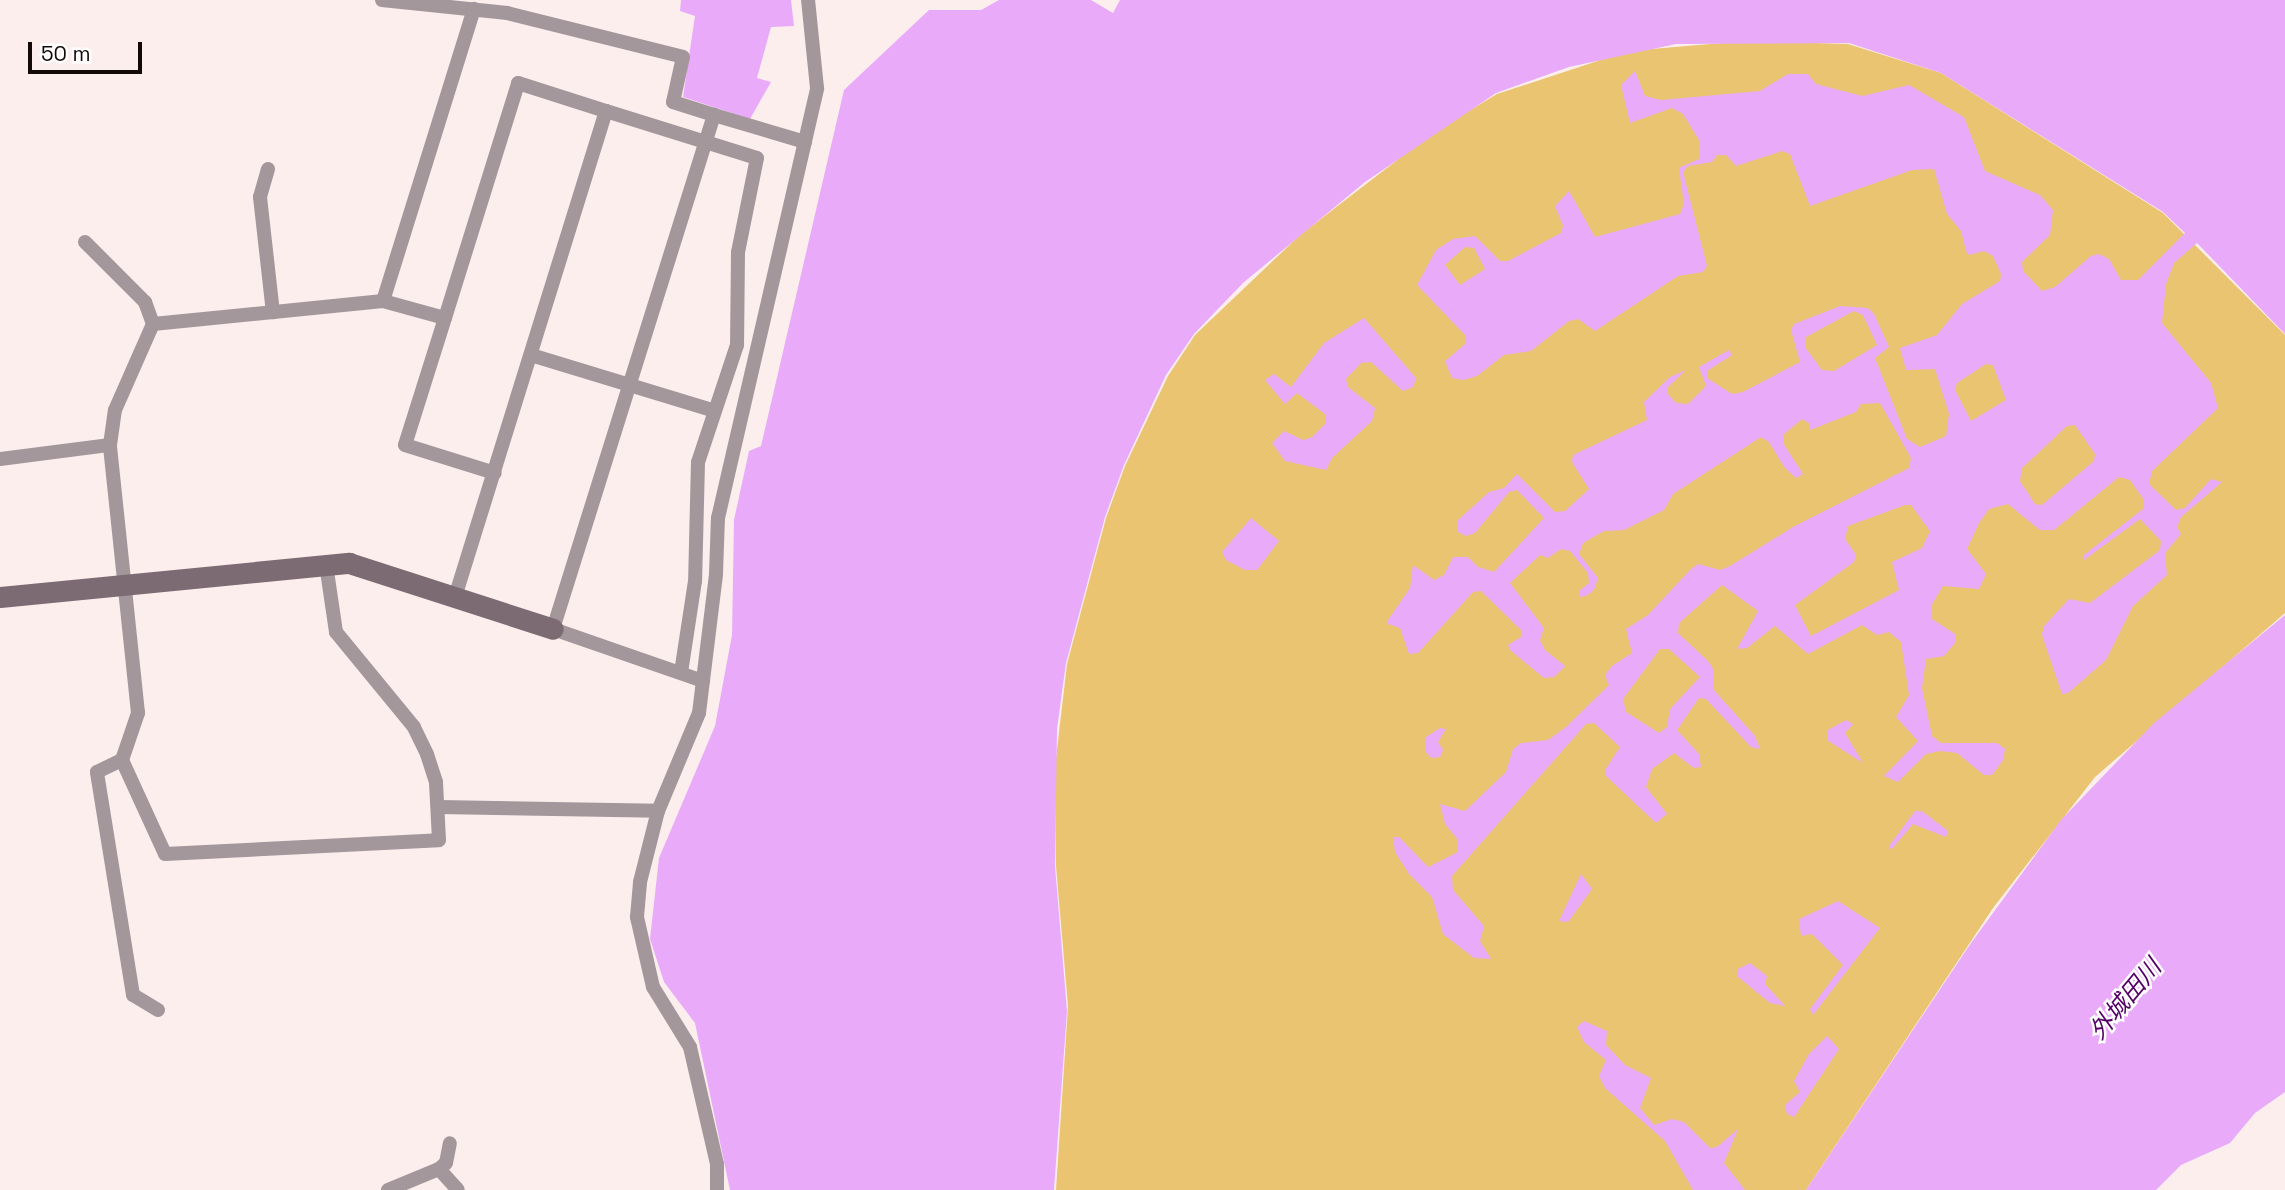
<!DOCTYPE html>
<meta charset="utf-8">
<style>
body{margin:0}
#map{position:relative;width:2285px;height:1190px;overflow:hidden;background:#fceeed;font-family:"Space Grotesk","Noto Sans JP",sans-serif}
div>[style]{position:absolute}
.green>*{inset:0;background:#eac471}
.water>*{inset:0;background:#e9aafa}
.street>*{height:14px;margin:-7px;padding:0 7px;transform-origin:7px;border-radius:7px;background:#a3979c}
.secondary>*{height:21px;margin:-10.5px;padding:0 10.5px;transform-origin:10.5px;border-radius:10.5px;background:#7d6b73}
span{translate:-50% -50%;white-space:nowrap;text-align:center;line-height:1.15;-webkit-text-stroke:5px #fff;paint-order:stroke}
.water-label{font-size:24px;color:#540065;font-style:italic}
.scale{position:absolute;left:28px;top:42px;width:114px;height:32px;box-sizing:border-box;border:4px solid #140909;border-top:0;padding-left:9px;font-size:21px;line-height:24px;white-space:nowrap;color:#140909;-webkit-text-stroke:5px #fff;paint-order:stroke}
</style>
<div id="map">
<div class="green">
<i style="clip-path:polygon(1746px 41px,1848px 44px,1941px 73px,2163px 213px,2285px 335px,2285px 613px,2095px 777px,1993px 908px,1806px 1190px,1056px 1190px,1068px 1006px,1056px 866px,1055px 767px,1067px 664px,1106px 518px,1125px 466px,1168px 376px,1195px 335px,1300px 235px,1431px 134px,1497px 94px,1628px 51px)"></i>
</div>
<div class="water">
<i style="clip-path:polygon(681px 0,791px 0,794px 26px,771px 27px,757px 78px,771px 82px,750px 119px,683px 97px,695px 16px,680px 11px)"></i>
<i style="clip-path:polygon(evenodd,999px 0,1091px 0,1113px 13px,1120px 0,2285px 0,2285px 334px,2197px 243px,2174px 263px,2166px 284px,2162px 323px,2211px 383px,2218px 408px,2152px 471px,2149px 484px,2176px 510px,2185px 508px,2211px 479px,2222px 482px,2181px 517px,2177px 527px,2181px 534px,2165px 553px,2167px 575px,2133px 606px,2106px 660px,2068px 693px,2062px 694px,2042px 635px,2044px 626px,2069px 599px,2090px 603px,2160px 550px,2161px 541px,2140px 519px,2084px 560px,2084px 555px,2143px 509px,2144px 500px,2130px 480px,2119px 477px,2054px 530px,2040px 530px,2008px 504px,1989px 509px,1979px 523px,1967px 549px,1986px 574px,1979px 589px,1943px 586px,1932px 604px,1932px 619px,1955px 634px,1955px 643px,1944px 656px,1926px 659px,1922px 688px,1932px 736px,1941px 743px,1997px 743px,2005px 749px,2003px 760px,1992px 775px,1984px 775px,1957px 753px,1940px 751px,1926px 754px,1898px 782px,1884px 776px,1918px 741px,1896px 717px,1909px 695px,1901px 642px,1889px 632px,1877px 635px,1862px 625px,1808px 654px,1775px 626px,1747px 648px,1737px 649px,1758px 611px,1722px 585px,1679px 623px,1678px 633px,1709px 662px,1713px 669px,1713px 689px,1755px 736px,1760px 749px,1751px 747px,1706px 699px,1699px 698px,1677px 730px,1699px 754px,1701px 767px,1694px 768px,1674px 753px,1652px 769px,1646px 787px,1667px 814px,1656px 823px,1606px 776px,1605px 770px,1620px 747px,1594px 723px,1586px 724px,1452px 876px,1453px 890px,1484px 926px,1480px 941px,1491px 959px,1474px 958px,1443px 934px,1432px 897px,1409px 874px,1395px 852px,1393px 837px,1399px 837px,1428px 867px,1458px 852px,1458px 840px,1445px 824px,1440px 804px,1465px 811px,1506px 772px,1513px 749px,1521px 743px,1548px 740px,1566px 727px,1609px 685px,1605px 675px,1612px 666px,1632px 653px,1626px 629px,1648px 615px,1690px 570px,1698px 564px,1720px 570px,1730px 566px,1793px 527px,1909px 468px,1911px 458px,1880px 403px,1861px 404px,1856px 412px,1810px 430px,1810px 424px,1802px 419px,1783px 435px,1783px 443px,1803px 474px,1796px 478px,1785px 468px,1769px 442px,1761px 437px,1673px 494px,1664px 510px,1624px 530px,1604px 531px,1583px 543px,1579px 554px,1598px 578px,1594px 590px,1586px 596px,1580px 597px,1579px 591px,1589px 583px,1588px 573px,1570px 551px,1561px 549px,1548px 558px,1540px 555px,1510px 583px,1544px 628px,1540px 640px,1545px 650px,1565px 666px,1554px 677px,1544px 678px,1510px 650px,1508px 645px,1521px 637px,1521px 630px,1481px 591px,1473px 592px,1418px 653px,1409px 654px,1400px 628px,1388px 624px,1388px 620px,1410px 588px,1413px 565px,1434px 580px,1444px 575px,1453px 557px,1468px 557px,1478px 567px,1494px 572px,1544px 518px,1517px 490px,1509px 492px,1475px 533px,1466px 536px,1458px 532px,1458px 520px,1489px 492px,1504px 488px,1517px 474px,1555px 512px,1565px 511px,1589px 489px,1572px 462px,1573px 455px,1647px 420px,1644px 402px,1670px 377px,1686px 370px,1668px 387px,1667px 393px,1676px 403px,1688px 404px,1706px 386px,1699px 367px,1729px 350px,1732px 355px,1707px 371px,1707px 378px,1732px 394px,1743px 392px,1800px 362px,1791px 330px,1794px 324px,1840px 306px,1868px 308px,1874px 314px,1889px 347px,1875px 358px,1907px 439px,1920px 447px,1946px 436px,1949px 414px,1935px 369px,1906px 370px,1900px 348px,1937px 335px,1962px 304px,2000px 281px,2001px 274px,1993px 256px,1984px 251px,1969px 255px,1966px 251px,1961px 231px,1947px 214px,1934px 169px,1912px 170px,1810px 206px,1790px 154px,1782px 151px,1736px 166px,1726px 155px,1717px 155px,1712px 162px,1688px 166px,1683px 172px,1707px 266px,1703px 272px,1678px 276px,1595px 331px,1578px 319px,1569px 321px,1531px 351px,1504px 355px,1477px 376px,1463px 380px,1452px 378px,1445px 361px,1465px 344px,1465px 335px,1417px 285px,1436px 250px,1453px 239px,1475px 236px,1500px 261px,1508px 261px,1561px 233px,1563px 226px,1555px 206px,1569px 191px,1595px 237px,1680px 214px,1684px 204px,1679px 168px,1699px 159px,1699px 140px,1683px 114px,1672px 108px,1630px 123px,1621px 85px,1635px 71px,1645px 96px,1661px 100px,1760px 91px,1788px 74px,1808px 74px,1816px 84px,1862px 96px,1909px 85px,1964px 117px,1985px 171px,2040px 195px,2053px 210px,2050px 235px,2022px 262px,2023px 271px,2042px 291px,2055px 287px,2091px 256px,2099px 254px,2109px 259px,2121px 280px,2138px 280px,2185px 233px,2163px 212px,1941px 73px,1849px 43px,1676px 44px,1569px 67px,1496px 93px,1365px 182px,1243px 283px,1194px 334px,1166px 375px,1124px 465px,1105px 517px,1066px 663px,1057px 729px,1055px 866px,1067px 1011px,1054px 1190px,730px 1190px,695px 1023px,664px 982px,650px 939px,659px 858px,715px 726px,732px 635px,734px 520px,749px 451px,761px 446px,844px 90px,929px 10px,981px 10px,999px 0,1465px 247px,1474px 248px,1485px 269px,1460px 285px,1445px 265px,1465px 247px,999px 0,1854px 311px,1863px 315px,1877px 345px,1834px 371px,1822px 370px,1805px 347px,1806px 337px,1854px 311px,999px 0,1986px 364px,1993px 365px,2006px 400px,1971px 421px,1955px 390px,1957px 383px,1986px 364px,999px 0,2075px 425px,2095px 454px,2094px 461px,2042px 505px,2035px 504px,2020px 481px,2022px 468px,2067px 426px,2075px 425px,999px 0,1905px 505px,1911px 505px,1930px 531px,1922px 548px,1892px 562px,1899px 590px,1811px 636px,1795px 605px,1854px 562px,1856px 555px,1845px 539px,1848px 526px,1905px 505px,999px 0,1660px 649px,1669px 649px,1700px 677px,1670px 709px,1667px 727px,1659px 733px,1626px 712px,1623px 699px,1660px 649px)"></i>
<i style="clip-path:polygon(1364px 318px,1416px 378px,1413px 387px,1403px 391px,1371px 362px,1361px 363px,1346px 379px,1348px 387px,1375px 408px,1372px 421px,1332px 458px,1326px 470px,1285px 461px,1272px 443px,1284px 431px,1303px 440px,1312px 437px,1325px 424px,1325px 414px,1297px 393px,1285px 404px,1265px 380px,1274px 374px,1291px 387px,1324px 343px)"></i>
<i style="clip-path:polygon(1251px 518px,1279px 541px,1257px 570px,1245px 570px,1226px 560px,1222px 552px)"></i>
<i style="clip-path:polygon(2285px 615px,2285px 1092px,2255px 1113px,2230px 1143px,2181px 1165px,2156px 1190px,1806px 1190px,1971px 943px,2061px 820px,2154px 723px)"></i>
<i style="clip-path:polygon(1846px 720px,1853px 724px,1845px 733px,1863px 763px,1827px 740px,1828px 730px)"></i>
<i style="clip-path:polygon(1440px 728px,1446px 729px,1438px 742px,1443px 750px,1440px 757px,1431px 758px,1425px 751px,1426px 737px)"></i>
<i style="clip-path:polygon(1915px 811px,1922px 811px,1948px 831px,1946px 837px,1913px 824px,1891px 850px,1889px 846px)"></i>
<i style="clip-path:polygon(1581px 874px,1592px 889px,1568px 922px,1559px 921px)"></i>
<i style="clip-path:polygon(1838px 901px,1880px 928px,1813px 1015px,1810px 1009px,1843px 965px,1812px 934px,1801px 936px,1799px 919px)"></i>
<i style="clip-path:polygon(1750px 963px,1767px 976px,1765px 984px,1785px 1006px,1770px 1003px,1737px 976px,1738px 969px)"></i>
<i style="clip-path:polygon(1584px 1021px,1607px 1031px,1606px 1045px,1625px 1065px,1651px 1078px,1640px 1108px,1654px 1125px,1672px 1119px,1684px 1122px,1710px 1148px,1717px 1147px,1738px 1129px,1724px 1163px,1745px 1190px,1693px 1190px,1665px 1141px,1605px 1088px,1599px 1076px,1606px 1060px,1584px 1042px,1577px 1027px)"></i>
<i style="clip-path:polygon(1827px 1036px,1839px 1049px,1794px 1117px,1787px 1114px,1785px 1105px,1800px 1092px,1794px 1081px,1809px 1054px)"></i>
</div>
<div class="street">
<i style="left:382px;top:0;width:126px;rotate:5.9deg"></i>
<i style="left:507px;top:13px;width:181px;rotate:14deg"></i>
<i style="left:683px;top:57px;width:46px;rotate:102.5deg"></i>
<i style="left:673px;top:102px;width:43px;rotate:17.6deg"></i>
<i style="left:268px;top:169px;width:29px;rotate:106deg"></i>
<i style="left:260px;top:197px;width:116px;rotate:83.6deg"></i>
<i style="left:85px;top:242px;width:85px;rotate:45deg"></i>
<i style="left:145px;top:302px;width:23px;rotate:70deg"></i>
<i style="left:383px;top:301px;width:64px;rotate:15.3deg"></i>
<i style="left:445px;top:318px;width:133px;rotate:107.5deg"></i>
<i style="left:405px;top:445px;width:94px;rotate:17.3deg"></i>
<i style="left:445px;top:318px;width:246px;rotate:-72.7deg"></i>
<i style="left:518px;top:83px;width:92px;rotate:17.7deg"></i>
<i style="left:531px;top:355px;width:189px;rotate:16.9deg"></i>
<i style="left:0;top:459px;width:111px;rotate:-7.3deg"></i>
<i style="left:455px;top:597px;width:509px;rotate:-72.74deg"></i>
<i style="left:606px;top:111px;width:158px;rotate:17.3deg"></i>
<i style="left:757px;top:158px;width:96px;rotate:101.4deg"></i>
<i style="left:738px;top:252px;width:93px;rotate:90.6deg"></i>
<i style="left:737px;top:345px;width:123px;rotate:108.4deg"></i>
<i style="left:698px;top:462px;width:119px;rotate:91.4deg"></i>
<i style="left:695px;top:581px;width:92px;rotate:98.7deg"></i>
<i style="left:703px;top:681px;width:159px;rotate:-160.9deg"></i>
<i style="left:553px;top:629px;width:539px;rotate:-72.61deg"></i>
<i style="left:714px;top:115px;width:95px;rotate:16.5deg"></i>
<i style="left:122px;top:760px;width:103px;rotate:65.4deg"></i>
<i style="left:165px;top:854px;width:274px;rotate:-2.9deg"></i>
<i style="left:439px;top:840px;width:58px;rotate:-93deg"></i>
<i style="left:436px;top:782px;width:29px;rotate:-108deg"></i>
<i style="left:427px;top:754px;width:30px;rotate:-116deg"></i>
<i style="left:414px;top:727px;width:123px;rotate:-129.4deg"></i>
<i style="left:336px;top:632px;width:69px;rotate:-98.4deg"></i>
<i style="left:439px;top:807px;width:219px;rotate:1deg"></i>
<i style="left:158px;top:1010px;width:29px;rotate:-149deg"></i>
<i style="left:133px;top:995px;width:226px;rotate:-99.2deg"></i>
<i style="left:97px;top:772px;width:28px;rotate:-26deg"></i>
<i style="left:122px;top:760px;width:50px;rotate:-71.2deg"></i>
<i style="left:138px;top:713px;width:269px;rotate:-96deg"></i>
<i style="left:110px;top:445px;width:35px;rotate:-82deg"></i>
<i style="left:115px;top:410px;width:94px;rotate:-66.2deg"></i>
<i style="left:153px;top:324px;width:231px;rotate:-5.7deg"></i>
<i style="left:383px;top:301px;width:306px;rotate:-72.7deg"></i>
<i style="left:439px;top:1169px;width:28px;rotate:48deg"></i>
<i style="left:388px;top:1190px;width:55px;rotate:-22.4deg"></i>
<i style="left:439px;top:1169px;width:9px;rotate:-41deg"></i>
<i style="left:446px;top:1163px;width:20px;rotate:-79deg"></i>
<i style="left:717px;top:1190px;width:26px;rotate:-90deg"></i>
<i style="left:717px;top:1164px;width:120px;rotate:-103deg"></i>
<i style="left:690px;top:1047px;width:70px;rotate:-121.7deg"></i>
<i style="left:653px;top:987px;width:72px;rotate:-102.9deg"></i>
<i style="left:637px;top:917px;width:35px;rotate:-85deg"></i>
<i style="left:640px;top:882px;width:73px;rotate:-75.8deg"></i>
<i style="left:658px;top:811px;width:106px;rotate:-67.3deg"></i>
<i style="left:699px;top:713px;width:140px;rotate:-83deg"></i>
<i style="left:716px;top:574px;width:56px;rotate:-88deg"></i>
<i style="left:718px;top:518px;width:441px;rotate:-77deg"></i>
<i style="left:817px;top:88px;width:88px;rotate:-95.8deg"></i>
</div>
<div class="secondary">
<i style="left:0;top:597px;width:351px;rotate:-5.6deg"></i>
<i style="left:349px;top:563px;width:214px;rotate:17.9deg"></i>
</div>
<div class="water-label">
<span style="left:2125px;top:999px;rotate:-50deg">外城田川</span>
</div>
<div class="scale">50 m</div>
</div>
